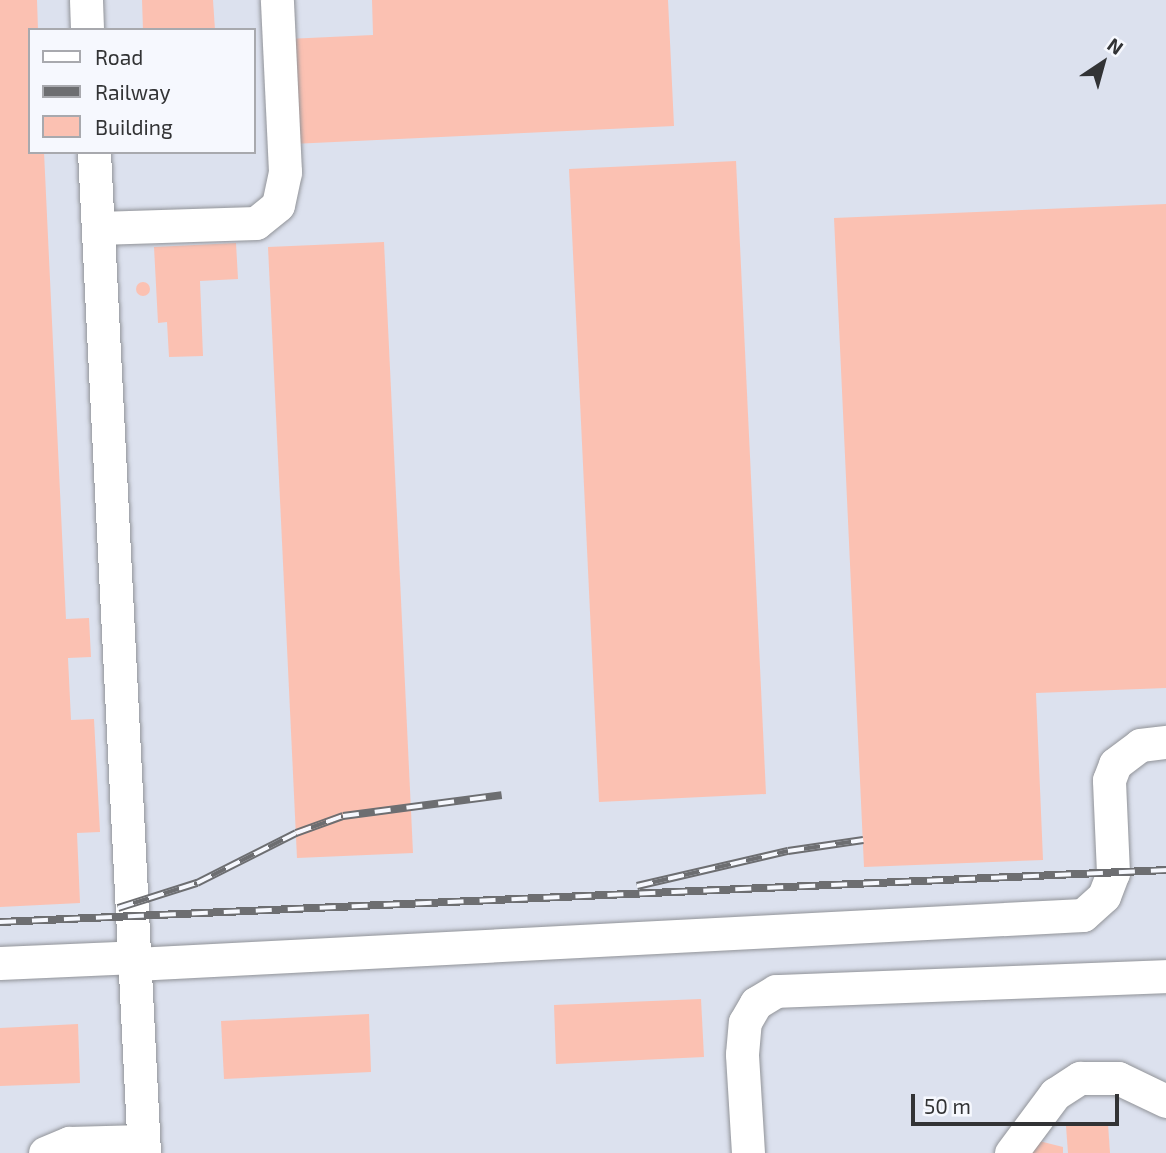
<!DOCTYPE html>
<style>
body{margin:0}
#map{position:relative;width:1166px;height:1153px;overflow:hidden;background:#e9ebf1;font-family:"Exo 2",sans-serif}
div>[style]{position:absolute}
.built>*{inset:0;background:#dce1ee}
.building>*{inset:0;background:#fbc1b2}
.round{border-radius:50%}
.roads{filter:drop-shadow(0 0 2px #919398) drop-shadow(0 0 2px #919398)}
.minor>*{height:33px;margin:-16.5px;padding:0 16.5px;transform-origin:16.5px;border-radius:16.5px;background:#fff}
.rail>*{height:8px;margin-top:-4px;transform-origin:0;background:repeating-linear-gradient(90deg,#f6f8fe 0 16px,#6d6e71 0 32px);box-sizing:border-box;border-block:2px solid #6d6e71}
span{translate:-50% -50%;white-space:nowrap;text-align:center;line-height:1.15;-webkit-text-stroke:5px #f6f8fe;paint-order:stroke}
.legend{position:absolute;left:28px;top:28px;width:228px;height:126px;box-sizing:border-box;background:#f6f8fe;border:2px solid #a8a9ae;margin:0;padding:9px 12px;list-style:none;font-size:21px;color:#323335}
.legend li{display:flex;align-items:center;gap:14px;height:35px}
.legend b{width:35px;border:2px solid #a8a9ae}
.north{position:absolute;left:1068px;top:28px;width:70px;height:70px;-webkit-text-stroke:5px #f6f8fe;paint-order:stroke;rotate:36deg;font-size:19px;font-weight:700;line-height:28px;text-align:center;color:#323335}
.north::after{content:'';display:block;margin:auto;width:24px;height:32px;background:#323335;clip-path:polygon(50% 0,100% 100%,50% 72%,0 100%)}
.scale{position:absolute;left:911px;top:1094px;width:208px;height:32px;box-sizing:border-box;border:4px solid #323335;border-top:0;padding-left:9px;font-size:21px;line-height:24px;white-space:nowrap;color:#323335;-webkit-text-stroke:5px #f6f8fe;paint-order:stroke}
</style>
<div id="map">
<div class="built">
<i style="clip-path:polygon(evenodd,0 0,1166px 0,1166px 1153px,0 1153px,0 0,30px 30px,254px 30px,254px 152px,30px 152px,30px 30px)"></i>
</div>
<div class="building">
<i style="clip-path:polygon(0 0,37px 0,38px 30px,30px 30px,30px 152px,44px 152px,66px 619px,89px 618px,91px 657px,68px 658px,71px 720px,94px 719px,100px 832px,77px 833px,80px 903px,0 907px)"></i>
<i style="clip-path:polygon(142px 0,213px 0,215px 30px,143px 30px)"></i>
<i style="clip-path:polygon(372px 0,668px 0,674px 126px,292px 144px,287px 39px,373px 35px)"></i>
<i style="clip-path:polygon(736px 161px,766px 794px,599px 802px,569px 169px)"></i>
<i style="clip-path:polygon(1166px 204px,1166px 688px,1036px 693px,1043px 860px,864px 867px,834px 218px)"></i>
<i style="clip-path:polygon(384px 242px,413px 853px,297px 858px,268px 247px)"></i>
<i style="clip-path:polygon(236px 243px,238px 279px,200px 281px,203px 356px,169px 357px,167px 322px,158px 323px,154px 247px)"></i>
<i class="round" style="left:136px;top:282px;width:14px;height:14px"></i>
<i style="clip-path:polygon(701px 999px,704px 1057px,556px 1064px,554px 1005px)"></i>
<i style="clip-path:polygon(369px 1014px,371px 1072px,224px 1079px,221px 1021px)"></i>
<i style="clip-path:polygon(78px 1024px,80px 1083px,0 1086px,0 1028px)"></i>
<i style="clip-path:polygon(1108px 1124px,1110px 1153px,1068px 1153px,1066px 1126px)"></i>
<i style="clip-path:polygon(1035px 1140px,1063px 1147px,1063px 1153px,1023px 1153px)"></i>
</div>
<div class="roads">
<div class="minor">
<i style="left:86px;top:0;width:30px;rotate:88deg"></i>
<i style="left:94px;top:152px;width:1002px;rotate:87.14deg"></i>
<i style="left:98px;top:228px;width:158px;rotate:-1.8deg"></i>
<i style="left:256px;top:223px;width:28px;rotate:-39deg"></i>
<i style="left:278px;top:205px;width:34px;rotate:-78deg"></i>
<i style="left:285px;top:172px;width:172px;rotate:-92.7deg"></i>
<i style="left:0;top:963px;width:135px;rotate:-2.5deg"></i>
<i style="left:135px;top:964px;width:949px;rotate:-2.96deg"></i>
<i style="left:1083px;top:915px;width:28px;rotate:-42deg"></i>
<i style="left:1104px;top:896px;width:25px;rotate:-69deg"></i>
<i style="left:1113px;top:873px;width:93px;rotate:-92.5deg"></i>
<i style="left:1109px;top:780px;width:17px;rotate:-69deg"></i>
<i style="left:1115px;top:764px;width:31px;rotate:-37deg"></i>
<i style="left:1140px;top:745px;width:26px;rotate:-7deg"></i>
<i style="left:45px;top:1153px;width:26px;rotate:-23deg"></i>
<i style="left:69px;top:1143px;width:74px;rotate:-1.5deg"></i>
<i style="left:748px;top:1153px;width:99px;rotate:-93.5deg"></i>
<i style="left:742px;top:1054px;width:32px;rotate:-85deg"></i>
<i style="left:745px;top:1022px;width:22px;rotate:-60deg"></i>
<i style="left:756px;top:1003px;width:23px;rotate:-31deg"></i>
<i style="left:776px;top:991px;width:390px;rotate:-2.2deg"></i>
<i style="left:1011px;top:1153px;width:74px;rotate:-53.3deg"></i>
<i style="left:1055px;top:1094px;width:30px;rotate:-33deg"></i>
<i style="left:1080px;top:1078px;width:38px"></i>
<i style="left:1118px;top:1078px;width:53px;rotate:25.6deg"></i>
</div>
</div>
<div class="rail">
<i style="left:637px;top:886px;width:155px;rotate:-13.1deg"></i>
<i style="left:788px;top:851px;width:76px;rotate:-8.3deg"></i>
<i style="left:118px;top:908px;width:83px;rotate:-17.6deg"></i>
<i style="left:197px;top:883px;width:111px;rotate:-26.8deg"></i>
<i style="left:296px;top:833px;width:50px;rotate:-19.9deg"></i>
<i style="left:343px;top:816px;width:160px;rotate:-7.5deg"></i>
<i style="left:0;top:922px;width:1167px;rotate:-2.55deg"></i>
</div>
<ul class="legend">
<li><b style="height:9px;background:#fff"></b>Road</li>
<li><b style="height:9px;background:#6d6e71"></b>Railway</li>
<li><b style="height:19px;background:#fbc1b2"></b>Building</li>
</ul>
<div class="north">N</div>
<div class="scale">50 m</div>
</div>
